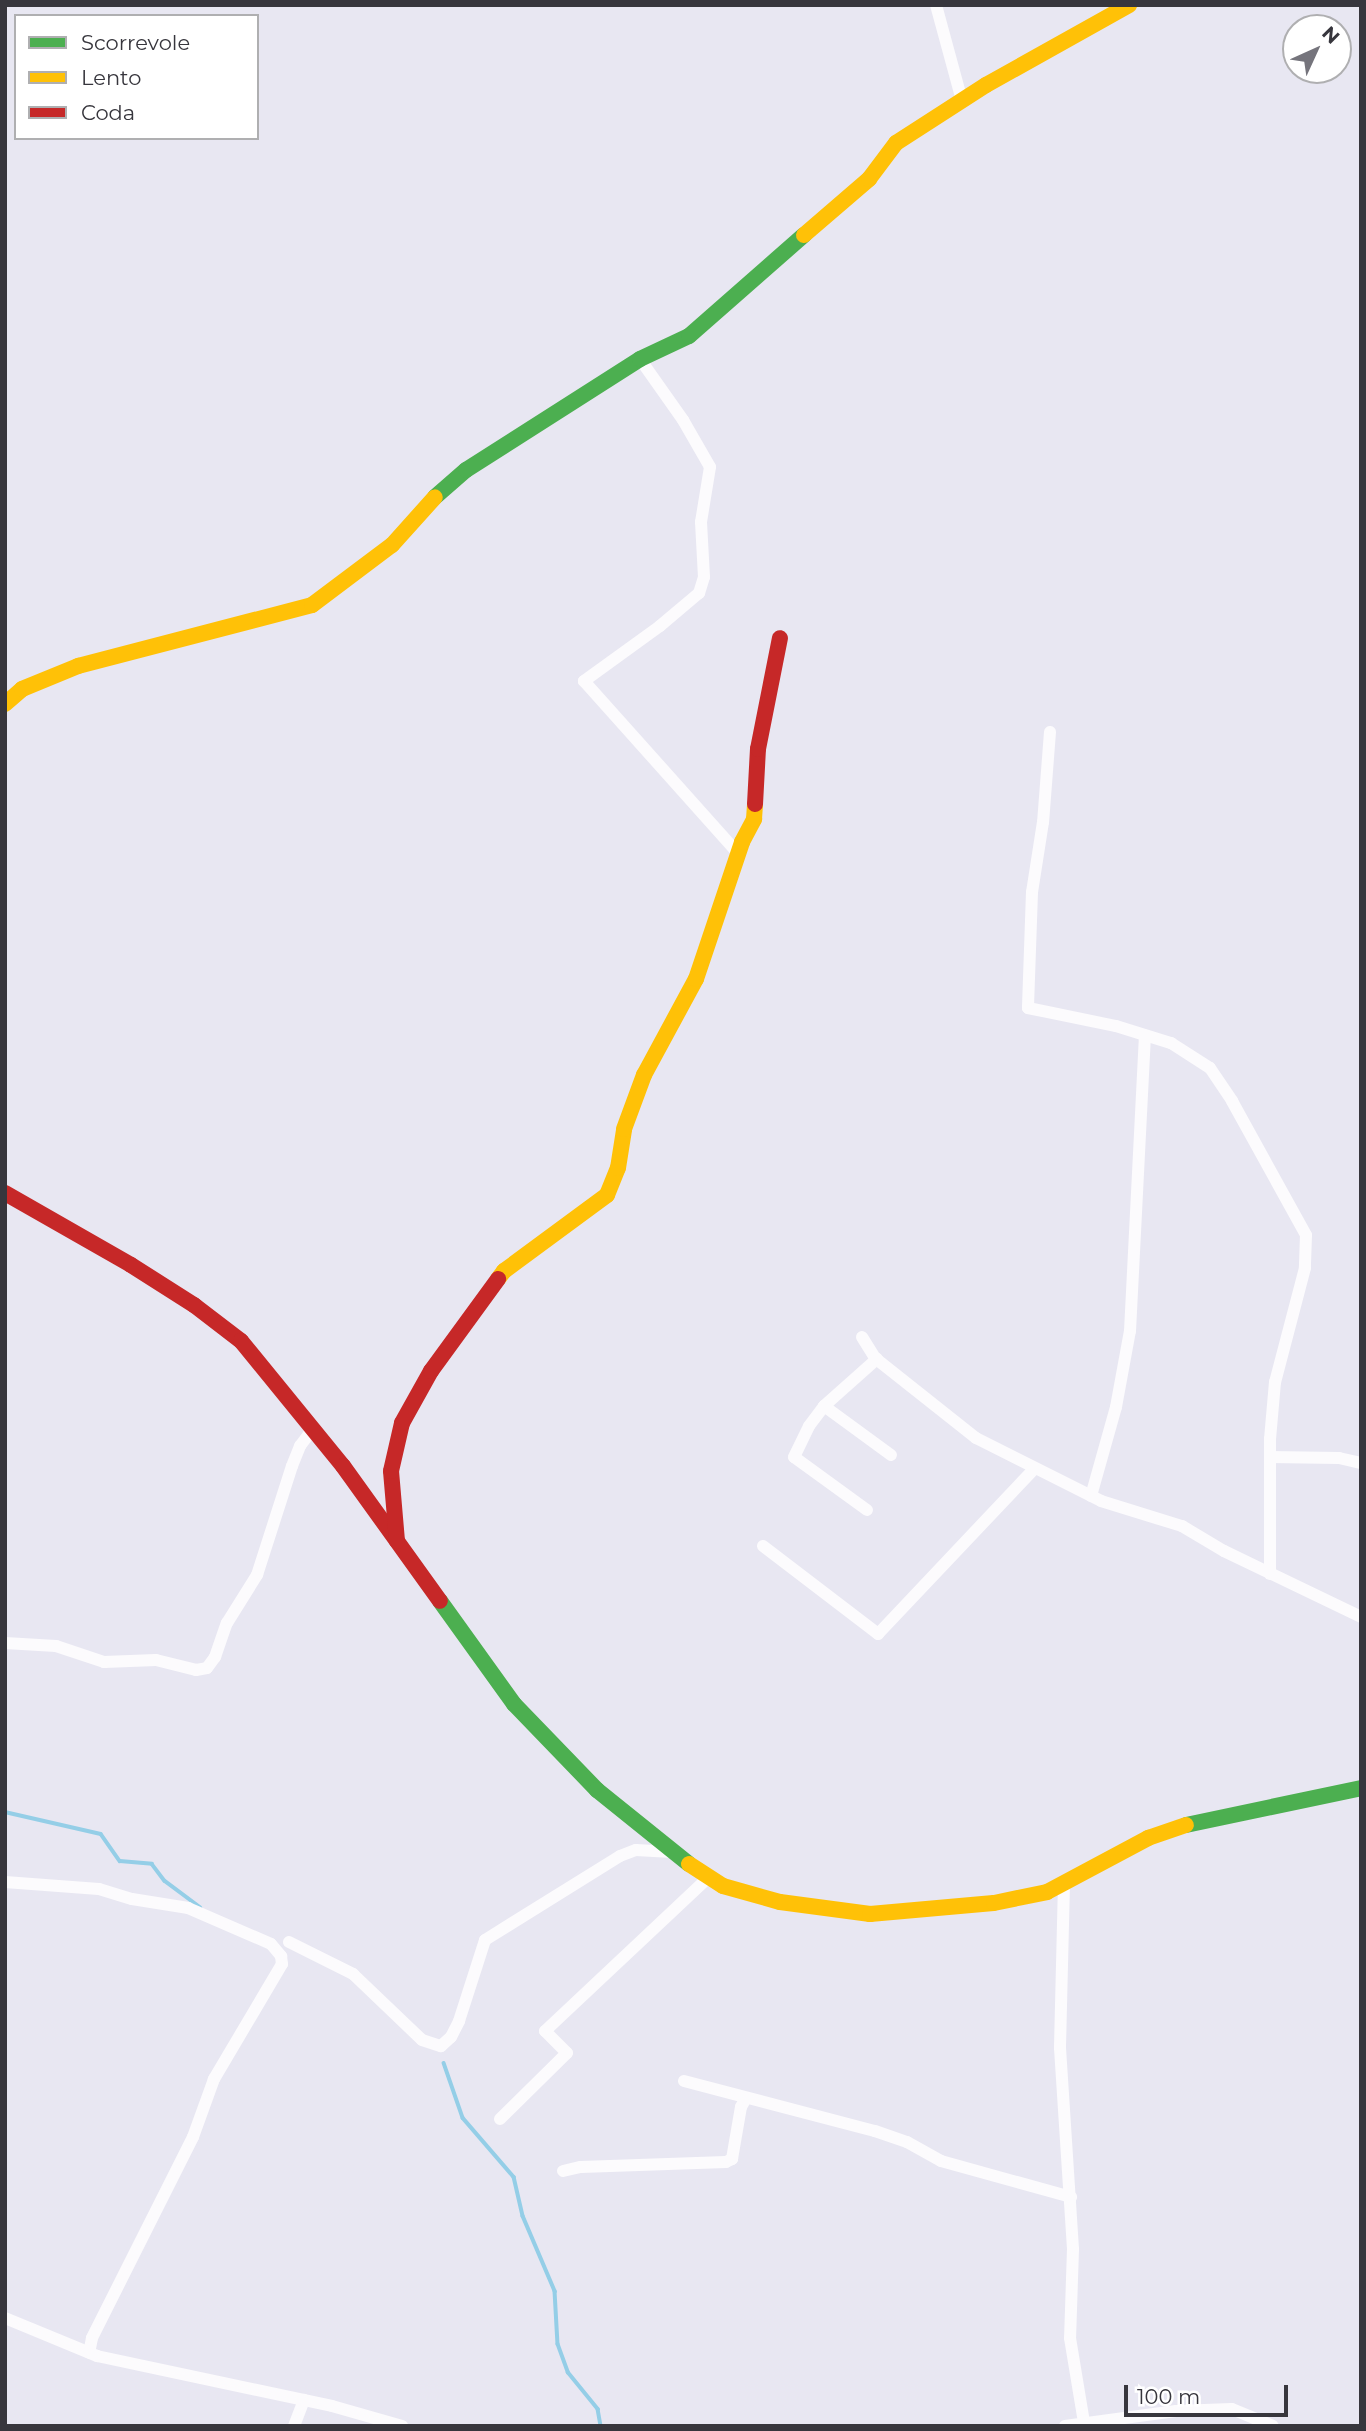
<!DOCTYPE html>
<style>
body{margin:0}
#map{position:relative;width:1366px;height:2431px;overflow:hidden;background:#e8e7f2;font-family:Montserrat,sans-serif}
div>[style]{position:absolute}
.stream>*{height:3.5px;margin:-1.75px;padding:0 1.75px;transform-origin:1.75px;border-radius:1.75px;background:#94cee7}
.street>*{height:12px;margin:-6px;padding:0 6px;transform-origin:6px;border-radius:6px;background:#fcfbfd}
.fast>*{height:16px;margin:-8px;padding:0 8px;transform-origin:8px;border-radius:8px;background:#4caf50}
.slow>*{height:16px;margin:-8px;padding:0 8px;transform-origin:8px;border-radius:8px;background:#ffc107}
.jam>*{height:16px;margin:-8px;padding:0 8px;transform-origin:8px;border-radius:8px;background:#c62828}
span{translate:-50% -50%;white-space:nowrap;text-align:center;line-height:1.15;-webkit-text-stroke:7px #fff;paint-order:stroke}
.frame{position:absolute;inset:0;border:7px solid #37363d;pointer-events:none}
.legend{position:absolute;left:14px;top:14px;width:245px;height:126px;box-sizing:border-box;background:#fff;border:2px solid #afafb1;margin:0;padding:9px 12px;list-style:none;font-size:21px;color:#37363d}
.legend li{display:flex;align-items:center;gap:14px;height:35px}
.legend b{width:35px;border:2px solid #afafb1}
.north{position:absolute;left:1282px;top:14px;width:70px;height:70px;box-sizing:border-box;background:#fff;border:2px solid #afafb1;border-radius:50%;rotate:45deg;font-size:19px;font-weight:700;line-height:28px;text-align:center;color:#37363d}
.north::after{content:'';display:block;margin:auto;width:24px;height:32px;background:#75747c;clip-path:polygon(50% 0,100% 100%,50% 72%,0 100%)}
.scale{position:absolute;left:1124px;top:2385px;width:164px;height:32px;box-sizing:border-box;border:4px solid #37363d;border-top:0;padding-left:9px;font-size:21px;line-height:24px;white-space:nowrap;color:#37363d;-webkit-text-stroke:5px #fff;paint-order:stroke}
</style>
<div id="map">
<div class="stream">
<i style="left:5px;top:1812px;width:98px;rotate:12.9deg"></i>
<i style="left:101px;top:1834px;width:33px;rotate:55deg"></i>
<i style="left:120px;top:1861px;width:32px;rotate:5deg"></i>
<i style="left:152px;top:1864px;width:21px;rotate:53deg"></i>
<i style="left:165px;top:1881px;width:44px;rotate:36.6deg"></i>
<i style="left:444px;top:2063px;width:58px;rotate:70.9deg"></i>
<i style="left:463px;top:2118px;width:78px;rotate:49.2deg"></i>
<i style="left:514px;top:2177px;width:40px;rotate:77deg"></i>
<i style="left:523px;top:2216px;width:82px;rotate:66.9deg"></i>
<i style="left:555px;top:2291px;width:53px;rotate:86.8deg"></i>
<i style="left:558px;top:2344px;width:30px;rotate:70deg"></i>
<i style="left:568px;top:2372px;width:48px;rotate:51deg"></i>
<i style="left:598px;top:2409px;width:17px;rotate:80deg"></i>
</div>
<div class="street">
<i style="left:936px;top:5px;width:99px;rotate:74.8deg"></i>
<i style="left:640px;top:359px;width:75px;rotate:54.8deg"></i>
<i style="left:683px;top:420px;width:54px;rotate:60.1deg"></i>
<i style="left:710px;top:467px;width:56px;rotate:99.3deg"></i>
<i style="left:701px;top:522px;width:55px;rotate:86.9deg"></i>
<i style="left:704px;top:577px;width:17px;rotate:107deg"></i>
<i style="left:699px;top:593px;width:51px;rotate:139.8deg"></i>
<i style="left:660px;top:626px;width:94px;rotate:144.1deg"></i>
<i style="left:584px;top:681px;width:231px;rotate:48.2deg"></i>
<i style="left:1050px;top:732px;width:90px;rotate:94.4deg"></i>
<i style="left:1043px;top:822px;width:71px;rotate:98.9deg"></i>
<i style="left:1032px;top:892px;width:116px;rotate:92deg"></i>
<i style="left:1028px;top:1008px;width:90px;rotate:11.6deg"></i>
<i style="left:1116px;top:1026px;width:58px;rotate:17.2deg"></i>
<i style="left:1171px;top:1043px;width:46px;rotate:32.7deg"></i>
<i style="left:1210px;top:1068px;width:40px;rotate:56deg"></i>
<i style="left:1232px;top:1101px;width:153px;rotate:61.1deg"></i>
<i style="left:1306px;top:1235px;width:33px;rotate:92deg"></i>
<i style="left:1305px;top:1268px;width:118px;rotate:104.7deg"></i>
<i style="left:1275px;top:1382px;width:57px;rotate:95deg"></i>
<i style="left:1270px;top:1439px;width:135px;rotate:90deg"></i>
<i style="left:862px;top:1337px;width:25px;rotate:58deg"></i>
<i style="left:875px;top:1358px;width:129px;rotate:38.4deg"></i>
<i style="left:976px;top:1438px;width:140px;rotate:26.7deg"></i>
<i style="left:1101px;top:1501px;width:85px;rotate:17.2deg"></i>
<i style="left:1182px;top:1526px;width:49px;rotate:30.8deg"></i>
<i style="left:1224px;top:1551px;width:152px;rotate:25.7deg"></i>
<i style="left:824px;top:1406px;width:83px;rotate:36.2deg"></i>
<i style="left:1270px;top:1457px;width:69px;rotate:0.8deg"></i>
<i style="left:1339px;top:1458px;width:23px;rotate:13deg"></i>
<i style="left:1091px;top:1496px;width:92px;rotate:-74.3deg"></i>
<i style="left:1116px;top:1407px;width:77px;rotate:-79.6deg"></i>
<i style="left:1130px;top:1331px;width:296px;rotate:-87.1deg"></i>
<i style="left:867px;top:1510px;width:90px;rotate:-144deg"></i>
<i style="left:794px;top:1457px;width:34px;rotate:-64deg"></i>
<i style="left:809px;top:1426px;width:25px;rotate:-53deg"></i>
<i style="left:824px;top:1406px;width:71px;rotate:-41.6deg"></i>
<i style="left:763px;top:1546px;width:145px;rotate:37.4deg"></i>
<i style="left:878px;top:1634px;width:227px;rotate:-46.6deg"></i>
<i style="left:5px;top:1643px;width:51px;rotate:3.4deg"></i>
<i style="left:56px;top:1646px;width:51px;rotate:18.4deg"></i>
<i style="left:104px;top:1662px;width:52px;rotate:-2.2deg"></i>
<i style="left:156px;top:1660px;width:41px;rotate:14deg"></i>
<i style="left:196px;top:1670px;width:11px;rotate:-10deg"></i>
<i style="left:207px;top:1668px;width:14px;rotate:-54deg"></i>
<i style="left:215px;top:1657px;width:36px;rotate:-71deg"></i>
<i style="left:227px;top:1623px;width:57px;rotate:-58deg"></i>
<i style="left:257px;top:1575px;width:114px;rotate:-72.2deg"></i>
<i style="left:292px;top:1466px;width:22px;rotate:-68deg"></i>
<i style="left:300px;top:1446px;width:21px;rotate:-53deg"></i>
<i style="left:5px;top:1882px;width:94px;rotate:4.3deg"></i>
<i style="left:99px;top:1889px;width:34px;rotate:17deg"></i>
<i style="left:132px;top:1899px;width:57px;rotate:9.1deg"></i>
<i style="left:188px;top:1908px;width:90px;rotate:23.4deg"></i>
<i style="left:271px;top:1944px;width:16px;rotate:50deg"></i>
<i style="left:281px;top:1956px;width:8px;rotate:83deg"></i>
<i style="left:282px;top:1964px;width:134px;rotate:120.6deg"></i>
<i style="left:214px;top:2079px;width:62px;rotate:109.9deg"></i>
<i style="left:193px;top:2137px;width:225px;rotate:116.7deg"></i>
<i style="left:92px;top:2338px;width:15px;rotate:101deg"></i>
<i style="left:1064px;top:1883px;width:165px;rotate:91.4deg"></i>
<i style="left:1060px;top:2048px;width:201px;rotate:86.3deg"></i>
<i style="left:1073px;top:2249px;width:89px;rotate:91.9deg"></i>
<i style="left:1070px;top:2338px;width:86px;rotate:80.6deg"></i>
<i style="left:289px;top:1942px;width:72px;rotate:26.6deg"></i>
<i style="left:353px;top:1974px;width:95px;rotate:43.7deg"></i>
<i style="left:422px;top:2040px;width:20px;rotate:18deg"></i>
<i style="left:441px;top:2046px;width:13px;rotate:-42deg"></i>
<i style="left:451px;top:2037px;width:18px;rotate:-63deg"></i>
<i style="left:459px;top:2021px;width:85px;rotate:-72.2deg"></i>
<i style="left:485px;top:1940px;width:159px;rotate:-31.9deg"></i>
<i style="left:620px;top:1856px;width:17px;rotate:-21deg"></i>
<i style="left:636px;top:1850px;width:36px;rotate:3deg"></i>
<i style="left:684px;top:2081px;width:197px;rotate:14.7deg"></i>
<i style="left:875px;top:2131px;width:34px;rotate:19deg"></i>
<i style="left:907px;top:2142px;width:39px;rotate:29deg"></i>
<i style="left:941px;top:2161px;width:135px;rotate:15.5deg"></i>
<i style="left:500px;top:2119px;width:94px;rotate:-44.6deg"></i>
<i style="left:567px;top:2053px;width:31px;rotate:-135deg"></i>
<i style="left:545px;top:2031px;width:225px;rotate:-43.2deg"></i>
<i style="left:563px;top:2171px;width:18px;rotate:-13deg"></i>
<i style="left:581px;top:2167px;width:145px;rotate:-2deg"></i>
<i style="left:726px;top:2162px;width:7px;rotate:-27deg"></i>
<i style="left:732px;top:2159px;width:53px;rotate:-80.2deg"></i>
<i style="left:741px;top:2107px;width:10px;rotate:-61deg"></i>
<i style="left:5px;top:2318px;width:100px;rotate:22.4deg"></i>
<i style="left:97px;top:2356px;width:240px;rotate:12deg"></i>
<i style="left:332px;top:2406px;width:73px;rotate:15.9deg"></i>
<i style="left:294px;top:2426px;width:28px;rotate:-69deg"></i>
<i style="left:1065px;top:2426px;width:112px;rotate:-7.7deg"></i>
<i style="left:1176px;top:2411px;width:56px;rotate:-2deg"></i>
<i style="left:1232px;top:2409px;width:44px;rotate:22.5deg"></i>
</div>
<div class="fast">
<i style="left:435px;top:497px;width:41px;rotate:-41.1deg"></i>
<i style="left:466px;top:470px;width:206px;rotate:-32.5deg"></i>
<i style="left:640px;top:359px;width:54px;rotate:-25.1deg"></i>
<i style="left:689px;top:336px;width:153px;rotate:-41.3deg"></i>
<i style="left:440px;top:1601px;width:127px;rotate:54.3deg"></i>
<i style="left:514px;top:1704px;width:120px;rotate:46deg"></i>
<i style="left:597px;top:1790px;width:118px;rotate:38.8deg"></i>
<i style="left:1186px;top:1825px;width:179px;rotate:-11.9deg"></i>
</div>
<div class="slow">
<i style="left:804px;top:235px;width:86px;rotate:-40.7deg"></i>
<i style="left:869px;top:179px;width:45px;rotate:-53.1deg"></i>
<i style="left:896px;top:143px;width:107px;rotate:-32.8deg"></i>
<i style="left:986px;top:85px;width:164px;rotate:-29.2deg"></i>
<i style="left:5px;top:704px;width:23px;rotate:-41deg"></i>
<i style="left:22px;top:689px;width:61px;rotate:-22.3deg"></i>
<i style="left:78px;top:666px;width:242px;rotate:-14.6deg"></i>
<i style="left:312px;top:605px;width:100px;rotate:-36.9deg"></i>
<i style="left:392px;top:545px;width:64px;rotate:-48.1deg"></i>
<i style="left:498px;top:1279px;width:10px;rotate:-53deg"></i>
<i style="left:504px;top:1271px;width:128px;rotate:-36.4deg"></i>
<i style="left:607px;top:1195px;width:29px;rotate:-68deg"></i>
<i style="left:618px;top:1168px;width:39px;rotate:-81deg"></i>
<i style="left:624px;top:1129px;width:58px;rotate:-69.7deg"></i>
<i style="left:644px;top:1075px;width:109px;rotate:-61.6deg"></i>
<i style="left:696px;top:979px;width:145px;rotate:-71.4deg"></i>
<i style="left:742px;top:842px;width:26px;rotate:-62deg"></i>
<i style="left:754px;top:819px;width:15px;rotate:-86deg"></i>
<i style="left:689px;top:1864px;width:40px;rotate:32.9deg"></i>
<i style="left:723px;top:1886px;width:59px;rotate:15.7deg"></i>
<i style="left:780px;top:1902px;width:91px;rotate:7.6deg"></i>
<i style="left:870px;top:1914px;width:124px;rotate:-5.1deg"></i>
<i style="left:994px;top:1903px;width:54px;rotate:-11.7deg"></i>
<i style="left:1047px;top:1892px;width:115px;rotate:-28.1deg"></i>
<i style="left:1148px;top:1838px;width:40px;rotate:-18.9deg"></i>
</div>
<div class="jam">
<i style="left:755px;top:804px;width:55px;rotate:-86.9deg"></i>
<i style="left:758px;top:749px;width:113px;rotate:-78.8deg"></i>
<i style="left:5px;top:1193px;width:145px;rotate:29.7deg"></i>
<i style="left:131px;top:1265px;width:75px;rotate:32.4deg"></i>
<i style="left:194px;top:1305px;width:59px;rotate:37.5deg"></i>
<i style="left:241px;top:1341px;width:161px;rotate:50.8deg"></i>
<i style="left:343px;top:1466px;width:166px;rotate:54.3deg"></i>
<i style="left:397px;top:1541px;width:70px;rotate:-94.9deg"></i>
<i style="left:391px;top:1471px;width:49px;rotate:-77.1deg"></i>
<i style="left:402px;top:1423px;width:60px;rotate:-60.9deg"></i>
<i style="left:431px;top:1371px;width:114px;rotate:-53.9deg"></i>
</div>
<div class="frame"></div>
<ul class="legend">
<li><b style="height:9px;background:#4caf50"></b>Scorrevole</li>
<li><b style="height:9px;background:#ffc107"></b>Lento</li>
<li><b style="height:9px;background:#c62828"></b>Coda</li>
</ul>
<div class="north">N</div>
<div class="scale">100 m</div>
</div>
